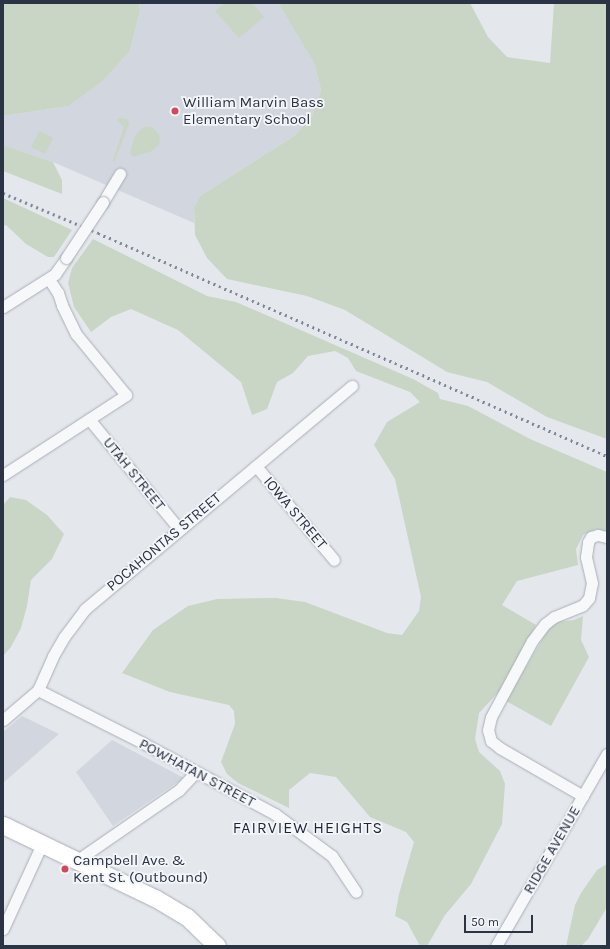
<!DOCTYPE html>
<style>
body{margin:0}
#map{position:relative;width:610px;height:949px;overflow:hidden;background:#e4e7ec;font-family:Karla,sans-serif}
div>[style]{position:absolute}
.built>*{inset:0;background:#d2d6de}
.green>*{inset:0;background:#c9d6c5}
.roads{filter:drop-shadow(0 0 1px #a9aeb7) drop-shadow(0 0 1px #a9aeb7)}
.street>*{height:11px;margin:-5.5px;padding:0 5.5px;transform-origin:5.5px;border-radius:5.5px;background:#f7f8fa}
.primary>*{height:17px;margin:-8.5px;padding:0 8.5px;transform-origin:8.5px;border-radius:8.5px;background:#fff}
.rail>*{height:3px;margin-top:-1.5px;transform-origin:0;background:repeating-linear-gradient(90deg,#7d8696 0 2px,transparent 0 6px)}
.bridges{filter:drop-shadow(0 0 1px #a9aeb7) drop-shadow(0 0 1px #a9aeb7)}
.street-bridge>*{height:11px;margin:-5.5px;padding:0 5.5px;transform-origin:5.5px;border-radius:5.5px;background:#f7f8fa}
.dots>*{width:11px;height:11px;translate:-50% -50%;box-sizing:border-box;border:2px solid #f4f6f9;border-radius:50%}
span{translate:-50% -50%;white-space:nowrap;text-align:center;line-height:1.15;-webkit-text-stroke:3.5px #f4f6f9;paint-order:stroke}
.poi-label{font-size:15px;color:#2b3445}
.left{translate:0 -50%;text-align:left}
.street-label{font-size:15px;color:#2b3445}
.neighbourhood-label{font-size:16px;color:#1d2536;letter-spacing:1px}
.frame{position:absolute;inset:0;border:4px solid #2b3445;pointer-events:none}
.scale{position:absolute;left:464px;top:915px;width:69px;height:18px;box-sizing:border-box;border:2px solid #2b3445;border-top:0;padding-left:5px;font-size:12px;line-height:14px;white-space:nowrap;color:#2b3445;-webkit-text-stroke:3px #f4f6f9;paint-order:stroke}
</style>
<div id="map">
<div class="built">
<i style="clip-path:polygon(139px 3px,278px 3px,315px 65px,321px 90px,312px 116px,294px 136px,200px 196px,194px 208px,194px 223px,53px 162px,3px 145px,3px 116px,69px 106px,102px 82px,130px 51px,140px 11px)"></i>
<i style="clip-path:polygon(22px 716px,59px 734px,3px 783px,3px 732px)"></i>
<i style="clip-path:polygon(112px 740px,184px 778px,113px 826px,76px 772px)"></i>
</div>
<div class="green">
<i style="clip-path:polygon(3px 3px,139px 3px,140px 11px,130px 51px,102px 82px,69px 106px,3px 116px)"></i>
<i style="clip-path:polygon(225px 3px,252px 3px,264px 17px,239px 38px,215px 11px)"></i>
<i style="clip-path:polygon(278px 3px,470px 3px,488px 37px,507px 57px,550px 63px,554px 3px,607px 3px,607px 439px,547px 417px,487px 382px,447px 372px,345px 310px,307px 296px,227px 279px,207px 258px,195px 235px,194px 208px,200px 196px,294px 136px,312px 116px,321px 90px,315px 65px)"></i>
<i style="clip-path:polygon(118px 118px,127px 119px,129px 124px,114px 163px,113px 160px,124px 127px,117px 120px)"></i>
<i style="clip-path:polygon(144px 127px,152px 127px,157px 132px,160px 137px,159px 145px,152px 151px,133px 157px,130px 153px,134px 138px,138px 132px)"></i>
<i style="clip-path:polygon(39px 131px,53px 138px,45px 154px,31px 147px)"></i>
<i style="clip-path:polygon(3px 145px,53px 162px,62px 180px,62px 194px,3px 171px)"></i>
<i style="clip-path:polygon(3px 198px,72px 230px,54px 257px,48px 257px,26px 244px,6px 225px,3px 226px)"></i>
<i style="clip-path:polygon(93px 239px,207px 296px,236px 302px,413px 379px,438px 393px,440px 399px,468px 406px,530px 439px,607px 472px,607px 531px,596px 529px,583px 535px,576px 549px,578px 565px,517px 581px,502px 605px,536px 625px,506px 684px,479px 713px,475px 739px,479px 752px,500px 771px,505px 784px,502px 824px,471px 884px,445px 915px,427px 946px,420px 946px,407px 922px,395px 916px,399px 894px,414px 842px,406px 832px,370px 817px,336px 777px,310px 773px,289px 790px,289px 808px,238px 783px,227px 774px,221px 762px,235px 724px,234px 711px,229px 705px,170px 692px,122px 673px,153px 630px,188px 606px,217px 599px,276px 598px,305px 602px,387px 633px,402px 635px,419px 611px,421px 597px,395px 479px,374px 445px,387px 422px,420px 402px,410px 392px,356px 371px,348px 358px,335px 351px,308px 356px,293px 373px,277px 382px,267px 409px,252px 415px,241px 382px,178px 330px,131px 309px,111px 317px,91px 332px,74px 307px,68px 283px,72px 268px)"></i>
<i style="clip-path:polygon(10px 497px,26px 500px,47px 515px,64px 534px,52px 559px,31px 580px,27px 606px,21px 628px,11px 647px,3px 656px,3px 505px)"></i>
<i style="clip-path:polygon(583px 616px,581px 640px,589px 657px,551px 726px,506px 701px,550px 626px,557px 622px,574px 620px)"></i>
<i style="clip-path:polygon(607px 864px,607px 907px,588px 939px,581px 946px,566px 946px,575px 905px,581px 893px,597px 870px)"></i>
</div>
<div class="roads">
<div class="street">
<i style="left:103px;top:202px;width:33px;rotate:-59deg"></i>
<i style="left:3px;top:307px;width:62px;rotate:-32.4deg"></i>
<i style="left:55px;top:274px;width:19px;rotate:-55deg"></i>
<i style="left:89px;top:419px;width:142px;rotate:50.7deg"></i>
<i style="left:256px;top:466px;width:122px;rotate:50.3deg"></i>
<i style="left:3px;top:475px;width:147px;rotate:-33deg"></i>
<i style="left:126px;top:395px;width:79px;rotate:-129.3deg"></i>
<i style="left:76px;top:334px;width:32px;rotate:-116deg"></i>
<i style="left:62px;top:305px;width:13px;rotate:-108deg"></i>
<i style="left:58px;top:293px;width:17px;rotate:-123deg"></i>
<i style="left:38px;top:690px;width:118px;rotate:26.8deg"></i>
<i style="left:143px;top:743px;width:150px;rotate:28.3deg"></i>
<i style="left:275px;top:814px;width:71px;rotate:36.4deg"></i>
<i style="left:332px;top:856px;width:43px;rotate:56.3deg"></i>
<i style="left:3px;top:720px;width:46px;rotate:-40.6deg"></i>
<i style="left:38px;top:690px;width:37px;rotate:-66deg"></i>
<i style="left:53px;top:656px;width:22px;rotate:-60deg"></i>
<i style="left:64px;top:637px;width:35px;rotate:-53deg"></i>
<i style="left:85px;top:609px;width:348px;rotate:-39.9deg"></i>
<i style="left:583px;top:796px;width:96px;rotate:-150deg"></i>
<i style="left:500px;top:748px;width:11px;rotate:-142deg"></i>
<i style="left:491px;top:741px;width:11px;rotate:-105deg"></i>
<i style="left:488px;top:730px;width:13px;rotate:-77deg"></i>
<i style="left:491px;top:717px;width:86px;rotate:-61.7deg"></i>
<i style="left:532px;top:641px;width:21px;rotate:-53deg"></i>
<i style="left:545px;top:624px;width:11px;rotate:-38deg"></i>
<i style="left:554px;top:617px;width:31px;rotate:-22deg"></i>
<i style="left:583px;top:605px;width:9px;rotate:-49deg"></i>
<i style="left:589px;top:598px;width:15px;rotate:-79deg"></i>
<i style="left:592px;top:583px;width:27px;rotate:-103deg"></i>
<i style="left:586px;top:557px;width:15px;rotate:-82deg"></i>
<i style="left:588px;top:542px;width:6px;rotate:-59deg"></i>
<i style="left:591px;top:537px;width:7px;rotate:-16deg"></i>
<i style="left:598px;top:535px;width:9px;rotate:13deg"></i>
<i style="left:76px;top:861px;width:125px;rotate:-34.6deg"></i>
<i style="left:179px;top:790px;width:25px;rotate:-47deg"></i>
<i style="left:3px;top:929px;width:94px;rotate:-65.4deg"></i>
<i style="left:496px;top:946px;width:222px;rotate:-60deg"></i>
</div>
<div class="primary">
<i style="left:3px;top:825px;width:169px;rotate:25.7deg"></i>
<i style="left:155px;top:898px;width:37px;rotate:31deg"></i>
<i style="left:187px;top:917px;width:42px;rotate:44deg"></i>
</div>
</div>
<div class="rail">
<i style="left:3px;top:193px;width:103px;rotate:22.8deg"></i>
<i style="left:98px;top:233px;width:556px;rotate:23.66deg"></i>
</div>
<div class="bridges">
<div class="street-bridge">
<i style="left:66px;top:258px;width:67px;rotate:-56.5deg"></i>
</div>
</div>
<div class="dots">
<i style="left:175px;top:111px;background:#d1495b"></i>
<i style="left:65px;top:869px;background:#d1495b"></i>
</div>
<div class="poi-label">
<span class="left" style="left:183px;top:111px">William Marvin Bass<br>Elementary School</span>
<span class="left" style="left:73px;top:869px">Campbell Ave. &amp;<br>Kent St. (Outbound)</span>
</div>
<div class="street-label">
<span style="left:134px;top:474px;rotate:51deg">UTAH STREET</span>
<span style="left:295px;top:513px;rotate:50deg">IOWA STREET</span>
<span style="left:164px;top:542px;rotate:-40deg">POCAHONTAS STREET</span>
<span style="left:197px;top:773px;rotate:28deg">POWHATAN STREET</span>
<span style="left:552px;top:850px;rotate:-60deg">RIDGE AVENUE</span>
</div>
<div class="neighbourhood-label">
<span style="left:308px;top:828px">FAIRVIEW HEIGHTS</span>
</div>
<div class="frame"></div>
<div class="scale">50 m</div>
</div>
